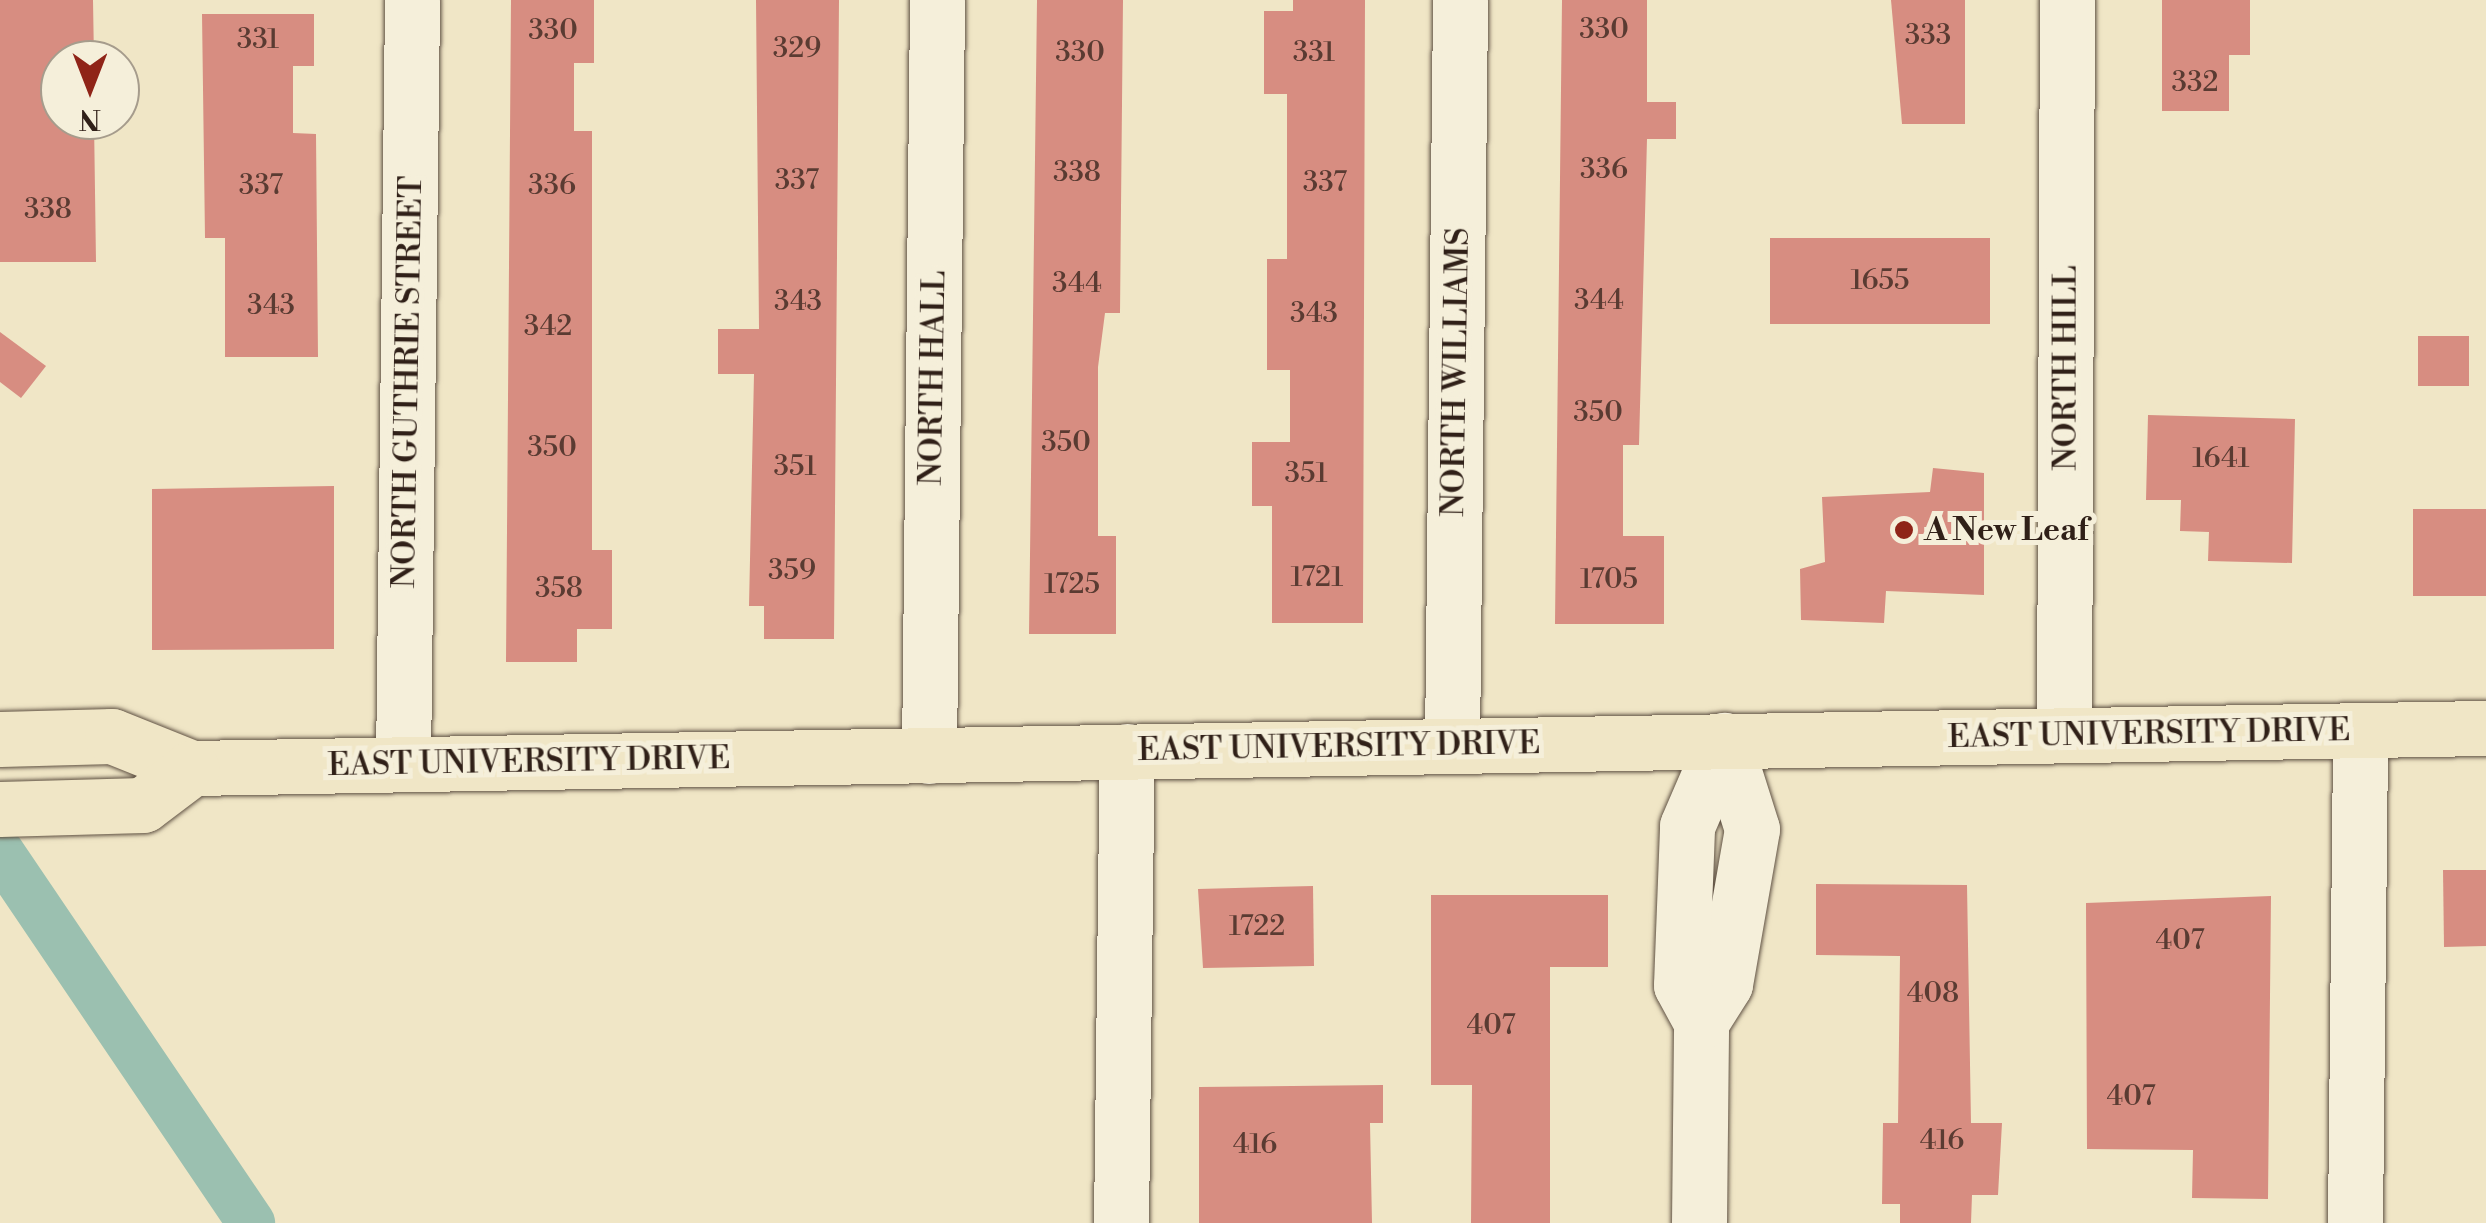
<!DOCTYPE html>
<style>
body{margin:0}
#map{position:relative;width:2486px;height:1223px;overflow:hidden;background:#f0e6c6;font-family:"Libre Bodoni",serif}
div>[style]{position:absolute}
.canal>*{height:48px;margin:-24px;padding:0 24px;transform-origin:24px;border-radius:24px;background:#9bc0b0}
.building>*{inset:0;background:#d78d81}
.roads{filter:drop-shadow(0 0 2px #605244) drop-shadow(0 0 2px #605244)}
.minor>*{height:55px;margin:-27.5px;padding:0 27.5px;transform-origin:27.5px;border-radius:27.5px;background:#f5efda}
.major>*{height:55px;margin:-27.5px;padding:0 27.5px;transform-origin:27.5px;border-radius:27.5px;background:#f0e6c6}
.dots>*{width:28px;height:28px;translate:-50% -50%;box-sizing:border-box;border:5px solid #f5efda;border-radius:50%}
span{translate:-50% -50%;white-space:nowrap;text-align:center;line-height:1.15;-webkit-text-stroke:10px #f5efda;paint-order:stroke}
.number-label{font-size:28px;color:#5a3b32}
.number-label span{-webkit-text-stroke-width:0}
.street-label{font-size:32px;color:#302018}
.poi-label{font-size:32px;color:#302018;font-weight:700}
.left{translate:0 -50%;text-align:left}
.north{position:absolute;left:40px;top:40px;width:100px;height:100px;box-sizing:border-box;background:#f5efda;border:2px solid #a69c8c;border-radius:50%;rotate:180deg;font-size:28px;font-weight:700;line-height:40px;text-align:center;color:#302018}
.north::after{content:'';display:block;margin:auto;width:35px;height:45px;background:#8f2418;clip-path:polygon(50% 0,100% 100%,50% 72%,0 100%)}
</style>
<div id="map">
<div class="canal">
<i style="left:0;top:852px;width:448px;rotate:55.9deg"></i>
</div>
<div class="building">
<i style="clip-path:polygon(0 0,93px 0,94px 60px,60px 60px,60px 120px,94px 120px,96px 262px,0 262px)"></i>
<i style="clip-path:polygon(511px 0,594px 0,594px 63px,574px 63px,574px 131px,592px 131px,592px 550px,612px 550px,612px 629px,577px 629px,577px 662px,506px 662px)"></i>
<i style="clip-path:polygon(756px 0,839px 0,834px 639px,764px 639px,764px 606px,749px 606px,754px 374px,718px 374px,718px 329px,759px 329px)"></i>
<i style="clip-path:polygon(1037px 0,1123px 0,1120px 313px,1105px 313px,1098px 367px,1098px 536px,1116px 536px,1116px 634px,1029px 634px)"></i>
<i style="clip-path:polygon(1293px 0,1365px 0,1363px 623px,1272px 623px,1272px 506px,1252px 506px,1252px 442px,1290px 442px,1290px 370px,1267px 370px,1267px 259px,1287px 259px,1287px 94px,1264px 94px,1264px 11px,1293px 11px)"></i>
<i style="clip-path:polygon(1562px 0,1647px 0,1647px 102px,1676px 102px,1676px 139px,1647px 139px,1639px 445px,1623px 445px,1623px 536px,1664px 536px,1664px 624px,1555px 624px)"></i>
<i style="clip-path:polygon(1891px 0,1965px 0,1965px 124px,1902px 124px)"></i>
<i style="clip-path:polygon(2162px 0,2250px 0,2250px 55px,2229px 55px,2229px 111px,2162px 111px)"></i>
<i style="clip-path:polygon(202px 14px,314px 14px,314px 66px,293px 66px,293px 133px,316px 134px,318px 357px,225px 357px,225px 238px,205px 238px)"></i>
<i style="clip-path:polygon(1770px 238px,1990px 238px,1990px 324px,1770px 324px)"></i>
<i style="clip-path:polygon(0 332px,46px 366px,21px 398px,0 382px)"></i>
<i style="clip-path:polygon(2418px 336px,2469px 336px,2469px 386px,2418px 386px)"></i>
<i style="clip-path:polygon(2148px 415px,2295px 419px,2292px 563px,2208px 561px,2209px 532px,2180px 531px,2181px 500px,2146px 500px)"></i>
<i style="clip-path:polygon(1933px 468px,1984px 473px,1984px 595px,1886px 591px,1884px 623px,1801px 620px,1800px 569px,1825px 562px,1822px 497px,1930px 492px)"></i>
<i style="clip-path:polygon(334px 486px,334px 649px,152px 650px,152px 489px)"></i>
<i style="clip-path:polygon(2413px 509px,2486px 509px,2486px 596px,2413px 596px)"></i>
<i style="clip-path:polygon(2443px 870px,2486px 870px,2486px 946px,2444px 947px)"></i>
<i style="clip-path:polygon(1816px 884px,1967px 885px,1971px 1123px,2002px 1123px,1998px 1195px,1972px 1195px,1971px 1223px,1900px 1223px,1900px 1204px,1882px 1204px,1883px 1123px,1898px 1123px,1900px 956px,1816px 955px)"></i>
<i style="clip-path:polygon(1313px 886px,1314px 966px,1203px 968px,1198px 889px)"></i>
<i style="clip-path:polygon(1431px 895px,1608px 895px,1608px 967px,1550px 967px,1550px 1223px,1471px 1223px,1472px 1085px,1431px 1085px)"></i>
<i style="clip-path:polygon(2271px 896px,2268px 1199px,2192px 1198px,2193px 1150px,2087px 1149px,2086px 903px)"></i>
<i style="clip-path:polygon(1383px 1085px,1383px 1123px,1370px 1123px,1372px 1223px,1199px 1223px,1199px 1087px)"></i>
</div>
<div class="roads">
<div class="minor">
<i style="left:2064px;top:735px;width:735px;rotate:-89.77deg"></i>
<i style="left:1452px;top:745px;width:745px;rotate:-89.38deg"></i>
<i style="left:929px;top:756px;width:756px;rotate:-89.39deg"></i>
<i style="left:403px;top:763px;width:763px;rotate:-89.32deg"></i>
<i style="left:1701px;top:1022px;width:45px;rotate:-57.7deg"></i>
<i style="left:1725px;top:984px;width:157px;rotate:-80.1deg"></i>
<i style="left:1752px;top:829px;width:93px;rotate:-107.5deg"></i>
<i style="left:1121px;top:1223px;width:472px;rotate:-89.3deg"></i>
<i style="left:1699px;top:1223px;width:201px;rotate:-89.4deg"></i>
<i style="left:1701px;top:1022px;width:42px;rotate:-118.4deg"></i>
<i style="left:1681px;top:985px;width:159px;rotate:-87.8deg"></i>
<i style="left:1687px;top:826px;width:94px;rotate:-66.7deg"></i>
<i style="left:2355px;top:1223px;width:492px;rotate:-89.4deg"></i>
</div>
<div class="major">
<i style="left:0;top:739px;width:112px;rotate:-1.5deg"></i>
<i style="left:112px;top:736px;width:86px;rotate:21.8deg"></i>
<i style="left:192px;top:768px;width:2294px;rotate:-1deg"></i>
<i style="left:0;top:809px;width:143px;rotate:-1.6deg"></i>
<i style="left:143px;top:805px;width:61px;rotate:-37.1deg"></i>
</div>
</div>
<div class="dots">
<i style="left:1904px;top:530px;background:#8f2418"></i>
</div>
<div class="number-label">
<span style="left:1604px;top:30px">330</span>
<span style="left:553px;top:31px">330</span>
<span style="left:1928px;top:36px">333</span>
<span style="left:258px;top:40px">331</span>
<span style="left:797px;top:49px">329</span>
<span style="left:1080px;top:53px">330</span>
<span style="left:1314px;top:53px">331</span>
<span style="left:2195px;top:83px">332</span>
<span style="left:1604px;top:170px">336</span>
<span style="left:1077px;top:173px">338</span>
<span style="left:797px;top:181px">337</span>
<span style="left:1325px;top:183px">337</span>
<span style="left:261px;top:186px">337</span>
<span style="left:552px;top:186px">336</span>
<span style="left:48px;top:210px">338</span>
<span style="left:1880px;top:281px">1655</span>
<span style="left:1077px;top:284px">344</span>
<span style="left:1599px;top:301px">344</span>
<span style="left:798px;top:302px">343</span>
<span style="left:271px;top:306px">343</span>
<span style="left:1314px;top:314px">343</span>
<span style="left:548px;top:327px">342</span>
<span style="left:1598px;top:413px">350</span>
<span style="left:1066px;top:443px">350</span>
<span style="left:552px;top:448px">350</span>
<span style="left:2221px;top:459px">1641</span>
<span style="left:795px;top:467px">351</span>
<span style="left:1306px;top:474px">351</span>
<span style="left:792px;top:571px">359</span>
<span style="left:1317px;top:578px">1721</span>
<span style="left:1609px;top:580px">1705</span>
<span style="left:1072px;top:585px">1725</span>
<span style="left:559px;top:589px">358</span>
<span style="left:1257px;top:927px">1722</span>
<span style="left:2180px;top:941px">407</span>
<span style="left:1933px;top:994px">408</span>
<span style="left:1491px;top:1026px">407</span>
<span style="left:2131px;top:1097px">407</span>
<span style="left:1942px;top:1141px">416</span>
<span style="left:1255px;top:1145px">416</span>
</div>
<div class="street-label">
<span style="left:2066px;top:368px;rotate:-90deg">NORTH HILL</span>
<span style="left:1456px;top:372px;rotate:-89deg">NORTH WILLIAMS</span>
<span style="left:933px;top:378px;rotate:-89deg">NORTH HALL</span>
<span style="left:408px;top:382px;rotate:-89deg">NORTH GUTHRIE STREET</span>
<span style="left:2149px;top:734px;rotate:-1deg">EAST UNIVERSITY DRIVE</span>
<span style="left:1339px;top:747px;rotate:-1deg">EAST UNIVERSITY DRIVE</span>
<span style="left:529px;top:762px;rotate:-1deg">EAST UNIVERSITY DRIVE</span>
</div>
<div class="poi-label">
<span class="left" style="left:1924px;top:530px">A New Leaf</span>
</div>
<div class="north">N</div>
</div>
